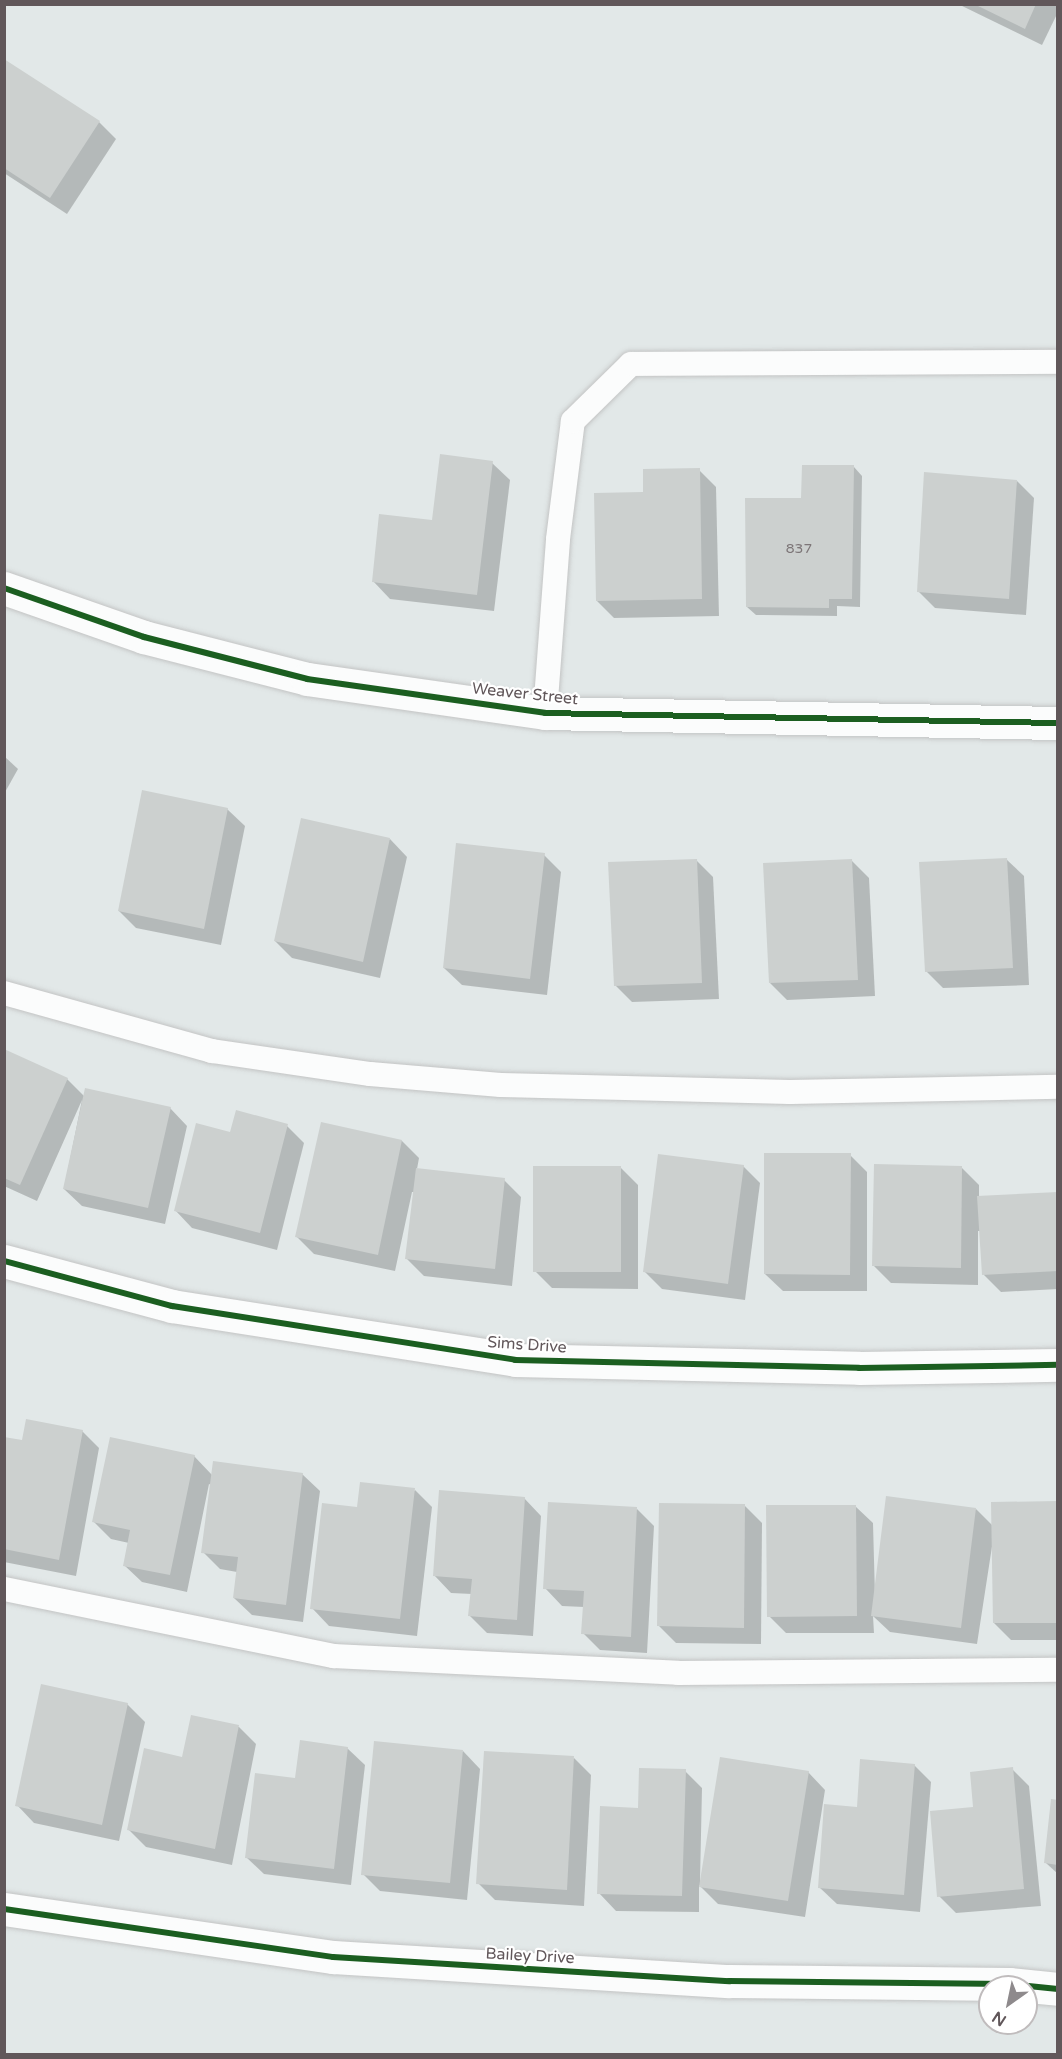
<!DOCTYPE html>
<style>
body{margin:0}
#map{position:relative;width:1062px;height:2059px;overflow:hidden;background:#e2e8e8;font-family:"Varela Round",sans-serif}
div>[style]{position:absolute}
.shadow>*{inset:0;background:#0003}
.building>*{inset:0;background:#ccd0cf}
.roads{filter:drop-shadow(0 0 2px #c3c4c4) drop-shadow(0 0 2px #c3c4c4)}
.service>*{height:24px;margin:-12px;padding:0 12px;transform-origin:12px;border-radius:12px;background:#fbfcfc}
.minor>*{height:33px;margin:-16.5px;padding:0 16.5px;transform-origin:16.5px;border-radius:16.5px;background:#fbfcfc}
.tertiary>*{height:33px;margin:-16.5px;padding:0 16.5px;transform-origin:16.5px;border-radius:16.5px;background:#fbfcfc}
.cycleway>*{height:6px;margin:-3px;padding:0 3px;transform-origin:3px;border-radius:3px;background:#1b5e20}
span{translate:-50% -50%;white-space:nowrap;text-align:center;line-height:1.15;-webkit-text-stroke:4.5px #fff;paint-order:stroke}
.number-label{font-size:14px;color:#7d7678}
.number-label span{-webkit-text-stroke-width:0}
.street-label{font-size:16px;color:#61575a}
.frame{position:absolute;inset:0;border:6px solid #61575a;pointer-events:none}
.north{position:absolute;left:978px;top:1975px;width:60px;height:60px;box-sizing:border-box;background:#fff;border:2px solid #c0bcbd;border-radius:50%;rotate:213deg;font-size:16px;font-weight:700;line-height:24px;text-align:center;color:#61575a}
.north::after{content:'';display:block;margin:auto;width:21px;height:27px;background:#8e8a8c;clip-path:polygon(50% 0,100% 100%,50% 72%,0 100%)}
</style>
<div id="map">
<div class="shadow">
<i style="clip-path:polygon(958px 4px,1058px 4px,1058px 12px,1042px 45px)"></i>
<i style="clip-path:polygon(4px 61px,99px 122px,116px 139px,67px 214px,4px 173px)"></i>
<i style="clip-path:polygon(492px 463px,510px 480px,494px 611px,390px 599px,373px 581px)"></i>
<i style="clip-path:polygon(854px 467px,862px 476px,860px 607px,837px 606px,837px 616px,756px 615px,747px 607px,803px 500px)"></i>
<i style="clip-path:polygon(699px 470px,716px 487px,719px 616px,614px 618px,597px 601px,645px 494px)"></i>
<i style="clip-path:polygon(1017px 481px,1034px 498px,1026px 615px,935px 608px,918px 591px)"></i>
<i style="clip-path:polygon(4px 756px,18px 769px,4px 794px)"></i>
<i style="clip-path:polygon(227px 809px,245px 826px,221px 945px,136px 928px,119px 911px)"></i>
<i style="clip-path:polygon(390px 839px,407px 857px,380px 978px,292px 958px,275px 941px)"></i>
<i style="clip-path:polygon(544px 855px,561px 872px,547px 995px,462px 985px,444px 968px)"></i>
<i style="clip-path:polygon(1006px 859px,1024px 876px,1029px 985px,943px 988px,926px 971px)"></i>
<i style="clip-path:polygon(696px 860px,713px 877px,719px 999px,632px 1002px,615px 985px)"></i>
<i style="clip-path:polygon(852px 861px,869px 878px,875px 996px,787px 1000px,770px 983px)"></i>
<i style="clip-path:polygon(4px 1051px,67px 1079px,84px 1096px,170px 1108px,187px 1126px,165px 1224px,82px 1206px,64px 1189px,82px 1100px,37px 1201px,4px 1186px)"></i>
<i style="clip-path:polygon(322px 1124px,402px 1141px,419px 1158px,417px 1169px,504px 1180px,521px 1197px,512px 1286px,424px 1276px,407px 1259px,414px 1192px,412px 1192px,395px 1271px,314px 1254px,297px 1237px)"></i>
<i style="clip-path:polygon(287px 1126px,304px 1143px,277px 1250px,192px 1228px,175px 1210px,231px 1134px)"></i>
<i style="clip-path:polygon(850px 1155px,867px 1172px,867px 1291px,783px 1291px,765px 1274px)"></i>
<i style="clip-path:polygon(743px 1166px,760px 1183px,745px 1300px,662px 1289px,645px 1272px)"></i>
<i style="clip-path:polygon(621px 1168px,638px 1185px,638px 1289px,552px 1288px,535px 1271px)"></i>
<i style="clip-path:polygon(962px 1168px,979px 1185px,979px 1197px,1058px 1193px,1058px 1289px,1001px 1292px,984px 1275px,981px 1231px,978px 1231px,978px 1285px,891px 1283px,874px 1266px)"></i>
<i style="clip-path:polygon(82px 1431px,99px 1448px,76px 1576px,4px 1562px,4px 1439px,23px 1442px)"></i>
<i style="clip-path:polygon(194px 1456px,212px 1475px,302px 1474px,320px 1491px,303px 1622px,252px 1615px,234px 1598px,237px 1572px,220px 1569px,203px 1552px,211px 1485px,209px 1484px,187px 1592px,142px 1582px,124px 1565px,129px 1543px,111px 1539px,94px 1522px)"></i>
<i style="clip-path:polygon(415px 1490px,432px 1507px,417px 1636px,329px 1626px,312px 1608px)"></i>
<i style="clip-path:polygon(524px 1498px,541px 1516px,533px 1636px,487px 1633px,470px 1616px,472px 1594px,451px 1593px,434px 1575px)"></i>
<i style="clip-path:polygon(1058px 1502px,1058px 1640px,1011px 1640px,994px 1623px,993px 1540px,977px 1644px,890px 1632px,873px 1616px,874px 1633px,786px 1633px,769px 1616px,855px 1506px,873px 1523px,875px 1596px,976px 1509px,993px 1526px)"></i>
<i style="clip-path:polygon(745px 1506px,762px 1523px,761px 1644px,676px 1643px,659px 1626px)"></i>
<i style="clip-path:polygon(637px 1509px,654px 1526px,647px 1653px,600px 1650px,583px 1633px,584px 1607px,562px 1606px,545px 1588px)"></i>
<i style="clip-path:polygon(127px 1704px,145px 1722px,119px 1841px,34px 1823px,17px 1805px)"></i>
<i style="clip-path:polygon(193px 1717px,239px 1727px,256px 1744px,232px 1865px,146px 1847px,129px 1830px,184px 1758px)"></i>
<i style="clip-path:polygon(347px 1748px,365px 1765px,351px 1885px,264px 1874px,246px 1857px,296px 1779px)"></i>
<i style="clip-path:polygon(463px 1751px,480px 1769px,467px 1900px,380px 1891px,363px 1874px)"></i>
<i style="clip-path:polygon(574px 1758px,591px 1775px,584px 1906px,495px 1900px,478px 1883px)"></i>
<i style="clip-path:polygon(914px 1765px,931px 1782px,920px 1912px,837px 1904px,819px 1887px,858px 1808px)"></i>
<i style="clip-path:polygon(1012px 1769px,1029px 1786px,1041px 1906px,956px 1913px,939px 1896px,975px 1809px)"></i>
<i style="clip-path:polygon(685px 1771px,702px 1788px,700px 1882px,808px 1772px,825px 1790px,805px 1917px,718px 1904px,699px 1885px,699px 1912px,616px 1911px,599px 1893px,640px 1809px)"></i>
<i style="clip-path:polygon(1058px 1801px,1058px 1874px,1046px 1863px)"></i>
</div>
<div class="building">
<i style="clip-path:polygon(974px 4px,1036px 4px,1025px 29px)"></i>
<i style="clip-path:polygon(4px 59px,100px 121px,50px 198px,4px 168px)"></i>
<i style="clip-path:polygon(440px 454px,493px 461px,477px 595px,372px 582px,379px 514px,432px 520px)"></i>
<i style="clip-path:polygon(802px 465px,854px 465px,852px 599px,829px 599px,829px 608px,746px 607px,745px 498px,801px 498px)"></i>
<i style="clip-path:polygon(700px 468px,702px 599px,596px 601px,594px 493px,643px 492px,643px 469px)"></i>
<i style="clip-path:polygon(924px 472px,1017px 480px,1009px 599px,917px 592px)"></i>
<i style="clip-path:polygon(142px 790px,228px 808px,204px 929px,118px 911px)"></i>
<i style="clip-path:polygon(301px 818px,390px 838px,363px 962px,274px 941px)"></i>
<i style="clip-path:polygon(456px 843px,545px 853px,530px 979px,443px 968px)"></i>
<i style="clip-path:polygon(1007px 858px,1013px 968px,925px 972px,919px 862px)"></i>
<i style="clip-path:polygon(697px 859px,702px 983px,614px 986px,608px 862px)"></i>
<i style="clip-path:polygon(852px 859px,858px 980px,769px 983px,763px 863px)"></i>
<i style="clip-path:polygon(4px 1049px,68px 1078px,20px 1185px,4px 1178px)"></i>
<i style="clip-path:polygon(85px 1088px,171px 1107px,148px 1208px,63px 1189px)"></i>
<i style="clip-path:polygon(236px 1110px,288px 1124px,260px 1233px,174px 1211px,196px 1123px,230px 1132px)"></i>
<i style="clip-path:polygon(321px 1122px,402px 1140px,378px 1255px,295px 1237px)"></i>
<i style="clip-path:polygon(764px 1153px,851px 1153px,850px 1275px,764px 1274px)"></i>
<i style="clip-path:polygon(658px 1154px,744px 1165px,728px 1284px,643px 1272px)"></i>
<i style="clip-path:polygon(874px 1164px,962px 1166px,961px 1268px,872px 1266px)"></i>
<i style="clip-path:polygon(533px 1166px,621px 1166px,621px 1272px,533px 1272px)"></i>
<i style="clip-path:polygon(416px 1168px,505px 1178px,495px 1269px,405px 1259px)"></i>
<i style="clip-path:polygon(1058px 1192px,1058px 1271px,982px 1275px,977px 1196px)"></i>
<i style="clip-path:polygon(26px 1419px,83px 1430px,59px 1560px,4px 1549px,4px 1437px,22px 1440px)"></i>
<i style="clip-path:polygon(110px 1437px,195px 1455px,170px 1575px,123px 1566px,130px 1530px,92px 1522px)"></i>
<i style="clip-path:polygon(213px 1461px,303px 1473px,286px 1605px,233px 1598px,238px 1557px,201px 1553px)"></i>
<i style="clip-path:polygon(360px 1482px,415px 1488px,400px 1619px,310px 1609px,322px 1503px,357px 1507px)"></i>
<i style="clip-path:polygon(439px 1490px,525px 1497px,517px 1620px,468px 1616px,472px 1579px,433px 1576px)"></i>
<i style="clip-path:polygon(886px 1496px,976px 1508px,961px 1628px,871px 1616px)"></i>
<i style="clip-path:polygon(1058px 1501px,1058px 1623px,993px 1623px,991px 1502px)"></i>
<i style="clip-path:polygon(548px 1502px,637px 1507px,631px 1637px,581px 1634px,584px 1591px,543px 1589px)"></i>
<i style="clip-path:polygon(659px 1503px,745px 1504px,744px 1628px,657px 1626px)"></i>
<i style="clip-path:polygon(766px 1505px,856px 1505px,857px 1616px,767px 1617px)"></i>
<i style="clip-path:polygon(41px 1684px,128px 1703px,102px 1825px,15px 1806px)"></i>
<i style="clip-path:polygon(191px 1715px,239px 1725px,215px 1849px,127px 1830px,144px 1748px,182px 1757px)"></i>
<i style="clip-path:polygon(300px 1740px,348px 1747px,334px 1869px,245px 1858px,255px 1773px,295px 1778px)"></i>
<i style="clip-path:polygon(374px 1741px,463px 1750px,450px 1883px,361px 1875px)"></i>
<i style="clip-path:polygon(484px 1751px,574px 1756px,567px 1890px,476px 1884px)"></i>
<i style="clip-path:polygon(720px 1757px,809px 1771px,788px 1901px,699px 1887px)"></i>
<i style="clip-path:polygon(860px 1759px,915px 1764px,904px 1895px,818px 1888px,824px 1804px,857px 1807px)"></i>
<i style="clip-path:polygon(1013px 1767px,1024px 1889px,937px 1897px,930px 1811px,973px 1807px,970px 1772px)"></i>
<i style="clip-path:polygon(639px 1768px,686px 1769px,682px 1896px,597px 1894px,600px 1806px,638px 1808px)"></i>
<i style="clip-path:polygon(1051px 1799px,1058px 1800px,1058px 1865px,1044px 1863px)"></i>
</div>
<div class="roads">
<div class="service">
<i style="left:545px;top:713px;width:174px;rotate:-85.7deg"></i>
<i style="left:558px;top:539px;width:119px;rotate:-82.8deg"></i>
<i style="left:573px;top:421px;width:81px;rotate:-44.5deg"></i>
<i style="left:631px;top:364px;width:427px;rotate:-0.3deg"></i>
<i style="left:4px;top:993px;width:216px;rotate:15.6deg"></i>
<i style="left:212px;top:1051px;width:160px;rotate:8.3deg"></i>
<i style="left:370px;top:1074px;width:131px;rotate:4.8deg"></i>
<i style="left:501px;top:1085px;width:289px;rotate:1.4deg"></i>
<i style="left:790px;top:1092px;width:268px;rotate:-1.1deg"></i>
<i style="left:4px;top:1589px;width:336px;rotate:11.5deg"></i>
<i style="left:333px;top:1656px;width:345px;rotate:2.8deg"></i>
<i style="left:678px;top:1673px;width:380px;rotate:-0.5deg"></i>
</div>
<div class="minor">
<i style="left:4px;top:1261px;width:174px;rotate:15deg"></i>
<i style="left:172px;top:1306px;width:347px;rotate:8.9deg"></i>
<i style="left:515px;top:1360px;width:344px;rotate:1.3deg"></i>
<i style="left:859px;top:1368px;width:199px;rotate:-0.9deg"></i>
<i style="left:4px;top:1909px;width:332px;rotate:8.3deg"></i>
<i style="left:333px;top:1957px;width:397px;rotate:3.5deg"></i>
<i style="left:729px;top:1981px;width:280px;rotate:0.6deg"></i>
<i style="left:1009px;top:1984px;width:49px;rotate:5.8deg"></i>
</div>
<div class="tertiary">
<i style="left:4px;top:588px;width:148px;rotate:19.3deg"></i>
<i style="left:144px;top:637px;width:168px;rotate:14.4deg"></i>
<i style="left:307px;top:679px;width:240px;rotate:8.1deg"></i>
<i style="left:545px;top:713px;width:513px;rotate:1.12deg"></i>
</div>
</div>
<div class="cycleway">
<i style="left:4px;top:588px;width:148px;rotate:19.3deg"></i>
<i style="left:144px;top:637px;width:168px;rotate:14.4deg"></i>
<i style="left:307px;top:679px;width:240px;rotate:8.1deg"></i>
<i style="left:545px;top:713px;width:513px;rotate:1.12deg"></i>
<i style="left:4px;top:1261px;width:174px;rotate:15deg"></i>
<i style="left:172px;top:1306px;width:347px;rotate:8.9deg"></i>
<i style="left:515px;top:1360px;width:344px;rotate:1.3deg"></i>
<i style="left:859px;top:1368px;width:199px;rotate:-0.9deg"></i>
<i style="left:4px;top:1909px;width:332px;rotate:8.3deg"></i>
<i style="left:333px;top:1957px;width:397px;rotate:3.5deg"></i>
<i style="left:729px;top:1981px;width:280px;rotate:0.6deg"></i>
<i style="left:1009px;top:1984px;width:49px;rotate:5.8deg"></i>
</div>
<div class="number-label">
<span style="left:799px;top:549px">837</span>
</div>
<div class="street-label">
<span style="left:525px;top:694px;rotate:6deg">Weaver Street</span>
<span style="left:527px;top:1345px;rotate:4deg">Sims Drive</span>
<span style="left:530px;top:1956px;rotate:3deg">Bailey Drive</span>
</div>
<div class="frame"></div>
<div class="north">N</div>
</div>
